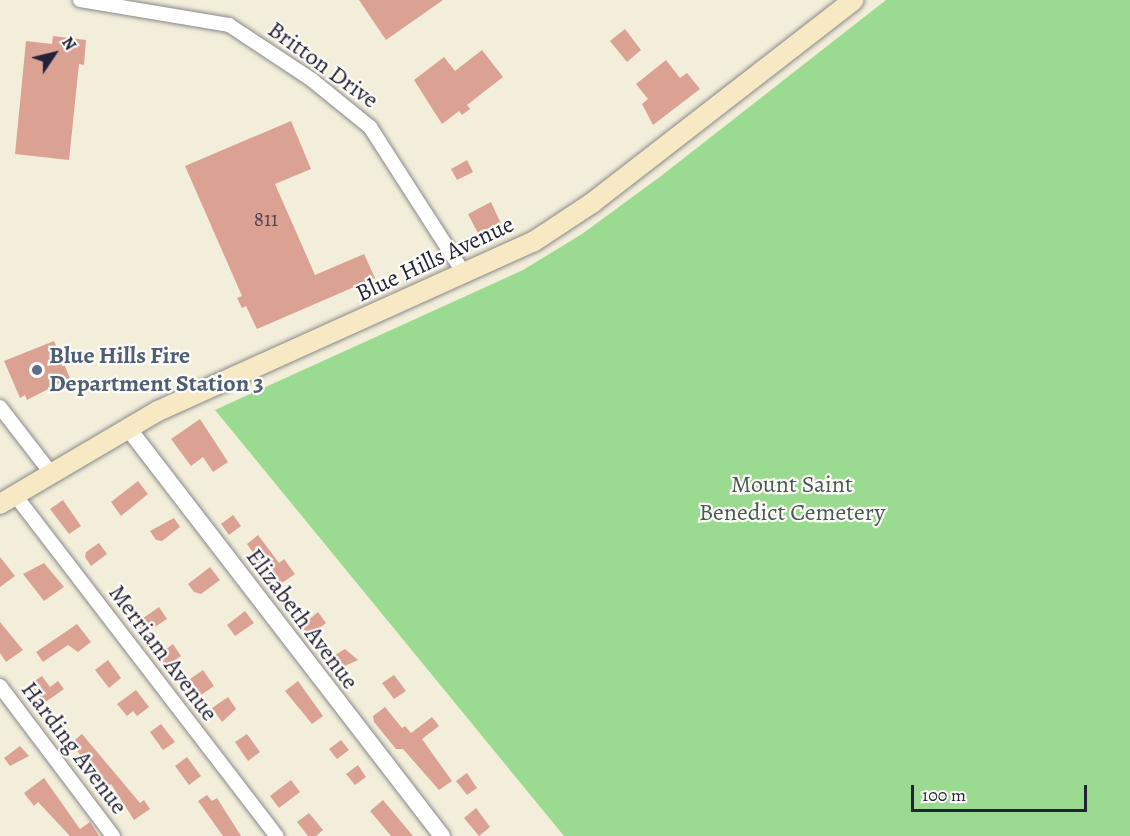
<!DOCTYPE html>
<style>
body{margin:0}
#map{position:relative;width:1130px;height:836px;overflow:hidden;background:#f2eeda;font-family:Alegreya,serif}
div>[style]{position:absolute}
.green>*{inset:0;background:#9bdb91}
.building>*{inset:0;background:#dba293}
.roads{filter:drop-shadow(0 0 2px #8a888a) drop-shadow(0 0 2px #8a888a)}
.minor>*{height:14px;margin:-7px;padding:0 7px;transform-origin:7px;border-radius:7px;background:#fff}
.tertiary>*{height:16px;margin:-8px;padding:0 8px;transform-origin:8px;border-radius:8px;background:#fff}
.secondary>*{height:20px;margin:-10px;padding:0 10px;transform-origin:10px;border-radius:10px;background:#f7e9c3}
.dots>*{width:16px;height:16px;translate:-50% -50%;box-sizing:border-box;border:3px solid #fdfcf7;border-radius:50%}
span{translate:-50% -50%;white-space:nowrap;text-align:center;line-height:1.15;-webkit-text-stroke:4.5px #fdfcf7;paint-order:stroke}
.number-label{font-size:21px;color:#504251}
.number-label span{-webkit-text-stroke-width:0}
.street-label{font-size:24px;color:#22223b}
.service-label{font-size:24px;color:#4e5e75;font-weight:700}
.left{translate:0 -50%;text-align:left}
.park-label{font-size:24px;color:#465a55}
.north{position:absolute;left:24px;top:24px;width:60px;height:60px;-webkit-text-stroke:4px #fdfcf7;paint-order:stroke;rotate:55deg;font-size:16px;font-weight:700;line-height:24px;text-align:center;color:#22223b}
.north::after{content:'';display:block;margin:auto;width:21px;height:27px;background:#22223b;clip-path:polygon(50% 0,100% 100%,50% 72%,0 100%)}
.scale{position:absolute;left:911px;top:785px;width:176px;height:27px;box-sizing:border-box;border:3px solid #22223b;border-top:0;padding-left:8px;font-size:18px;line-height:21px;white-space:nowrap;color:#22223b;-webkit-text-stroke:4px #fdfcf7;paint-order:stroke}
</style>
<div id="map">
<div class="green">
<i style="clip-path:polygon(886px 0,1130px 0,1130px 836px,564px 836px,215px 410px,523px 270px,582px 234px,661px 176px)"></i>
</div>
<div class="building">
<i style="clip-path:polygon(359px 0,443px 0,386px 40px)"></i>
<i style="clip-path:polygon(625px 29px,641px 50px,627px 62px,610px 41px)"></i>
<i style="clip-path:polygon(53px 36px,86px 40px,84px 65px,79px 64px,69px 160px,15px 154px,26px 41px,52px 44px)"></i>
<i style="clip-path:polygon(482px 50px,503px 77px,467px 105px,470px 109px,462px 115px,459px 111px,442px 124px,414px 80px,444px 57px,455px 71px)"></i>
<i style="clip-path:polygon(666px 60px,680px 78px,687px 73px,700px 89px,653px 125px,642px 104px,648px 99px,636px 84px)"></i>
<i style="clip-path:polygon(291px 121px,311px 169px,275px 184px,315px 275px,364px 254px,375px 278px,257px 329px,246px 306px,242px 308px,237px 298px,242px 296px,185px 166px)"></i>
<i style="clip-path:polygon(467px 160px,473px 172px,457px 180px,451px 169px)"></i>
<i style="clip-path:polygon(491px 202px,502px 226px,480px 237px,468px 214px)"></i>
<i style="clip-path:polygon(54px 341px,70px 378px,27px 400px,25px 395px,20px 398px,4px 361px)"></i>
<i style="clip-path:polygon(200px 419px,228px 462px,213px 472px,203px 457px,191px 466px,171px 439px)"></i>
<i style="clip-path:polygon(138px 481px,148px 494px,121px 516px,111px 502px)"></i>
<i style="clip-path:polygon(63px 500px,81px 526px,69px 534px,50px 509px)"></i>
<i style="clip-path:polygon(233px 515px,241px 526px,229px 535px,221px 524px)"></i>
<i style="clip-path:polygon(174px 518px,180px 527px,162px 541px,156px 540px,150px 531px)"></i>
<i style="clip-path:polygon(258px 535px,279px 563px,284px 559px,295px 574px,273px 589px,249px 557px,254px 554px,247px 544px)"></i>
<i style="clip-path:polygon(99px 543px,107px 554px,91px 566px,85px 557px,86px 552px)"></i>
<i style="clip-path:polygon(0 557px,15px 576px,0 587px)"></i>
<i style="clip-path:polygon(44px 563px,64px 587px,44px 601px,23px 574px)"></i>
<i style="clip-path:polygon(210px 567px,220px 580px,201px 594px,194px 592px,188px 584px)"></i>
<i style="clip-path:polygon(159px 607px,167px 619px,144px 634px,136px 623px)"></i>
<i style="clip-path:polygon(245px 611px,254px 623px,235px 636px,227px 625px)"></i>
<i style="clip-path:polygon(318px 612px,326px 623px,309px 636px,301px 626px)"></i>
<i style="clip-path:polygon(0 622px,23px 650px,6px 662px,0 653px)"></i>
<i style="clip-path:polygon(77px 624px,91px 642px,78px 652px,68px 645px,43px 662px,36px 652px)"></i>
<i style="clip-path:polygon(173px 644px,181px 656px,166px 666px,158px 655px)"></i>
<i style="clip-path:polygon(345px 649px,358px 660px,334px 671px,327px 660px)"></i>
<i style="clip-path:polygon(108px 660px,121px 678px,109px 688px,95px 670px)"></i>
<i style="clip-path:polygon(203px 670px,214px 686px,201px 695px,190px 679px)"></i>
<i style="clip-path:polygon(394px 675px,406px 691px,394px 699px,382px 683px)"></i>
<i style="clip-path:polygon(42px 676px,50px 687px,58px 681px,64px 689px,44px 703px,30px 684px)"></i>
<i style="clip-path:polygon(298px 681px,323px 716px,312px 724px,285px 691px)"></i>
<i style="clip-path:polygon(136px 690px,149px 707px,137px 716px,133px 711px,127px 716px,117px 704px)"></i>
<i style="clip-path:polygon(228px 697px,236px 709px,222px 722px,212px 708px)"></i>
<i style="clip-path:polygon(385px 707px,402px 728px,405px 726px,411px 733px,432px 717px,439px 726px,422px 739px,452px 781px,439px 790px,403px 749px,396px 749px,374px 722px,373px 716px)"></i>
<i style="clip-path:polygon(161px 724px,175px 742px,163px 750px,150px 732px)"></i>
<i style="clip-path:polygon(82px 734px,140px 803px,144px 800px,150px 809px,134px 820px,111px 784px,106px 788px,71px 743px)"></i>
<i style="clip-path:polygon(247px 734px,260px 752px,248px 761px,235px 742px)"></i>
<i style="clip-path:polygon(341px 740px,349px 750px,337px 759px,329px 749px)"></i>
<i style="clip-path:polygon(20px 746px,29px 756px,10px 766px,4px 758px)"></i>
<i style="clip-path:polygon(187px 757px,201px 776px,189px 785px,175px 766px)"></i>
<i style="clip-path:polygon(358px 765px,366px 777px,355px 785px,346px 774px)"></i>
<i style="clip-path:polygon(467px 773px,477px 788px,467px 795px,456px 781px)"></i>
<i style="clip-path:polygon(44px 778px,80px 829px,90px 822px,99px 836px,70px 836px,38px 802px,34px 806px,24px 793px)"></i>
<i style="clip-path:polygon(291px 780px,300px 792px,279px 808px,270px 796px)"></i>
<i style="clip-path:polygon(207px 795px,212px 801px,217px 798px,241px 836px,223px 836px,198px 801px)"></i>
<i style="clip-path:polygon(383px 800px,413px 836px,391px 836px,376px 818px,370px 811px)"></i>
<i style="clip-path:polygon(476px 808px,490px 827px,479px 836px,464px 818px)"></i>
<i style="clip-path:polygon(309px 813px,323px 830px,316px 836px,308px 836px,297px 822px)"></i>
</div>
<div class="roads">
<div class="minor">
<i style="left:80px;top:0;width:151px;rotate:9.5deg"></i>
<i style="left:229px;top:25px;width:100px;rotate:33.5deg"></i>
<i style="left:312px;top:80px;width:75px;rotate:39deg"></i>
<i style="left:370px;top:127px;width:176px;rotate:57.3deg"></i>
<i style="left:0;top:407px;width:83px;rotate:52.3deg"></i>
<i style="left:15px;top:495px;width:430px;rotate:52.5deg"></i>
<i style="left:0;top:686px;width:188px;rotate:53deg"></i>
</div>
<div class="tertiary">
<i style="left:128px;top:428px;width:515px;rotate:52.42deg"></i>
</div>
<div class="secondary">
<i style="left:0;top:504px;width:183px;rotate:-30.5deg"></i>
<i style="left:158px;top:411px;width:411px;rotate:-24.3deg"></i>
<i style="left:533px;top:242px;width:71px;rotate:-33.5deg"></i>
<i style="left:592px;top:203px;width:331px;rotate:-37.8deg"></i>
</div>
</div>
<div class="dots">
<i style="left:37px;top:370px;background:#5c6f8a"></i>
</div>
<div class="number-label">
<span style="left:266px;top:219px">811</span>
</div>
<div class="street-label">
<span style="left:323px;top:65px;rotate:36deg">Britton Drive</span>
<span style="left:435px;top:259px;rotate:-25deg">Blue Hills Avenue</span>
<span style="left:302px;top:619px;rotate:53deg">Elizabeth Avenue</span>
<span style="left:163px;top:653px;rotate:53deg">Merriam Avenue</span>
<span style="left:74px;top:748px;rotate:53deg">Harding Avenue</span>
</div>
<div class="service-label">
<span class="left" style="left:49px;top:370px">Blue Hills Fire<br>Department Station 3</span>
</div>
<div class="park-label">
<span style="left:792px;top:499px">Mount Saint<br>Benedict Cemetery</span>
</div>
<div class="north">N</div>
<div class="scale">100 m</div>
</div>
